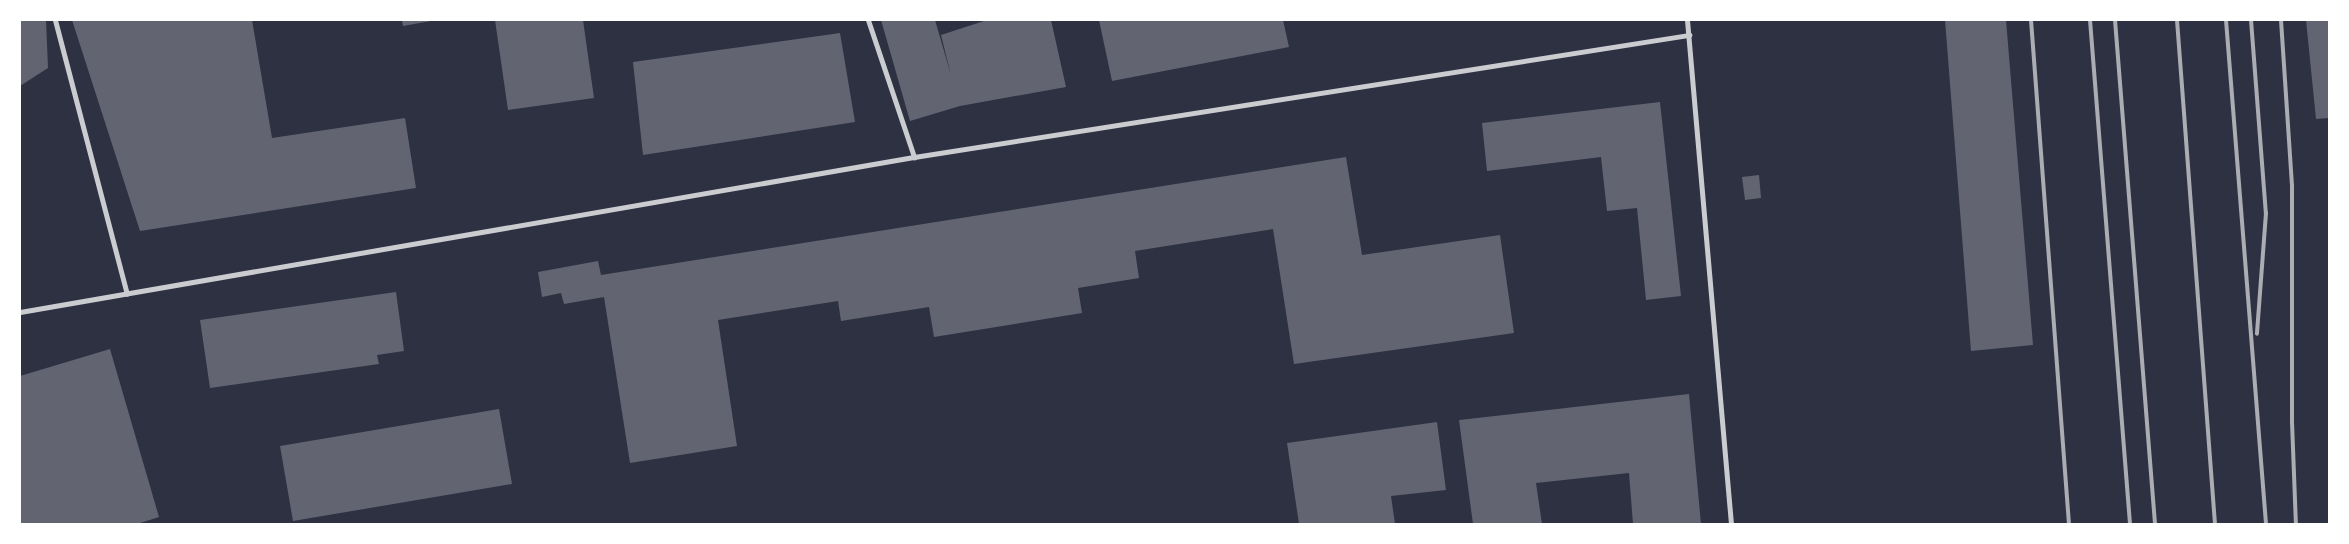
<!DOCTYPE html>
<style>
body{margin:0}
#map{position:relative;width:2349px;height:544px;overflow:hidden;background:#2d3142;font-family:"PT Sans Narrow",sans-serif}
div>[style]{position:absolute}
.building>*{inset:0;background:#626471}
.minor>*{height:5px;margin:-2.5px;padding:0 2.5px;transform-origin:2.5px;border-radius:2.5px;background:#caccd0}
.rail>*{height:4px;margin:-2px;padding:0 2px;transform-origin:2px;border-radius:2px;background:#abadb3}
span{translate:-50% -50%;white-space:nowrap;text-align:center;line-height:1.15;-webkit-text-stroke:4px #fff;paint-order:stroke}
.frame{position:absolute;inset:0;border:21px solid #fff;pointer-events:none}
</style>
<div id="map">
<div class="building">
<i style="clip-path:polygon(20px 20px,46px 20px,48px 68px,20px 86px)"></i>
<i style="clip-path:polygon(72px 20px,252px 20px,272px 138px,405px 118px,416px 188px,140px 231px)"></i>
<i style="clip-path:polygon(402px 20px,431px 20px,431px 21px,403px 26px)"></i>
<i style="clip-path:polygon(495px 20px,583px 20px,594px 98px,508px 110px)"></i>
<i style="clip-path:polygon(881px 20px,935px 20px,951px 75px,941px 35px,987px 20px,1051px 20px,1066px 87px,960px 106px,910px 121px)"></i>
<i style="clip-path:polygon(1099px 20px,1283px 20px,1289px 47px,1112px 81px)"></i>
<i style="clip-path:polygon(1945px 20px,2006px 20px,2033px 345px,1971px 351px)"></i>
<i style="clip-path:polygon(2306px 20px,2329px 20px,2329px 118px,2316px 119px)"></i>
<i style="clip-path:polygon(840px 33px,855px 122px,643px 155px,633px 62px)"></i>
<i style="clip-path:polygon(1660px 102px,1681px 296px,1646px 300px,1637px 208px,1607px 211px,1601px 157px,1487px 171px,1482px 123px)"></i>
<i style="clip-path:polygon(1346px 157px,1362px 255px,1500px 235px,1514px 333px,1294px 364px,1273px 229px,1135px 251px,1139px 278px,1078px 288px,1082px 313px,934px 337px,929px 307px,841px 321px,838px 301px,718px 320px,737px 446px,630px 463px,604px 297px,564px 304px,561px 293px,542px 297px,538px 272px,598px 261px,601px 275px)"></i>
<i style="clip-path:polygon(1759px 175px,1761px 198px,1745px 200px,1742px 177px)"></i>
<i style="clip-path:polygon(396px 292px,404px 351px,377px 355px,379px 364px,210px 388px,200px 320px)"></i>
<i style="clip-path:polygon(110px 349px,159px 517px,137px 524px,20px 524px,20px 376px)"></i>
<i style="clip-path:polygon(1689px 394px,1701px 524px,1633px 524px,1629px 473px,1536px 483px,1542px 524px,1473px 524px,1459px 420px)"></i>
<i style="clip-path:polygon(499px 409px,512px 484px,293px 521px,280px 446px)"></i>
<i style="clip-path:polygon(1437px 422px,1446px 490px,1391px 496px,1395px 524px,1299px 524px,1287px 443px)"></i>
</div>
<div class="minor">
<i style="left:55px;top:20px;width:283px;rotate:75.3deg"></i>
<i style="left:868px;top:20px;width:145px;rotate:71.4deg"></i>
<i style="left:1687px;top:20px;width:506px;rotate:85.01deg"></i>
<i style="left:20px;top:312px;width:907px;rotate:-9.84deg"></i>
<i style="left:914px;top:157px;width:785px;rotate:-8.95deg"></i>
</div>
<div class="rail">
<i style="left:2031px;top:20px;width:505px;rotate:85.69deg"></i>
<i style="left:2090px;top:20px;width:506px;rotate:85.46deg"></i>
<i style="left:2115px;top:20px;width:506px;rotate:85.46deg"></i>
<i style="left:2177px;top:20px;width:505px;rotate:85.69deg"></i>
<i style="left:2226px;top:20px;width:506px;rotate:85.46deg"></i>
<i style="left:2251px;top:20px;width:194px;rotate:85.6deg"></i>
<i style="left:2266px;top:213px;width:121px;rotate:94.3deg"></i>
<i style="left:2281px;top:20px;width:165px;rotate:86.2deg"></i>
<i style="left:2292px;top:185px;width:237px;rotate:90deg"></i>
<i style="left:2292px;top:422px;width:102px;rotate:87.8deg"></i>
</div>
<div class="frame"></div>
</div>
